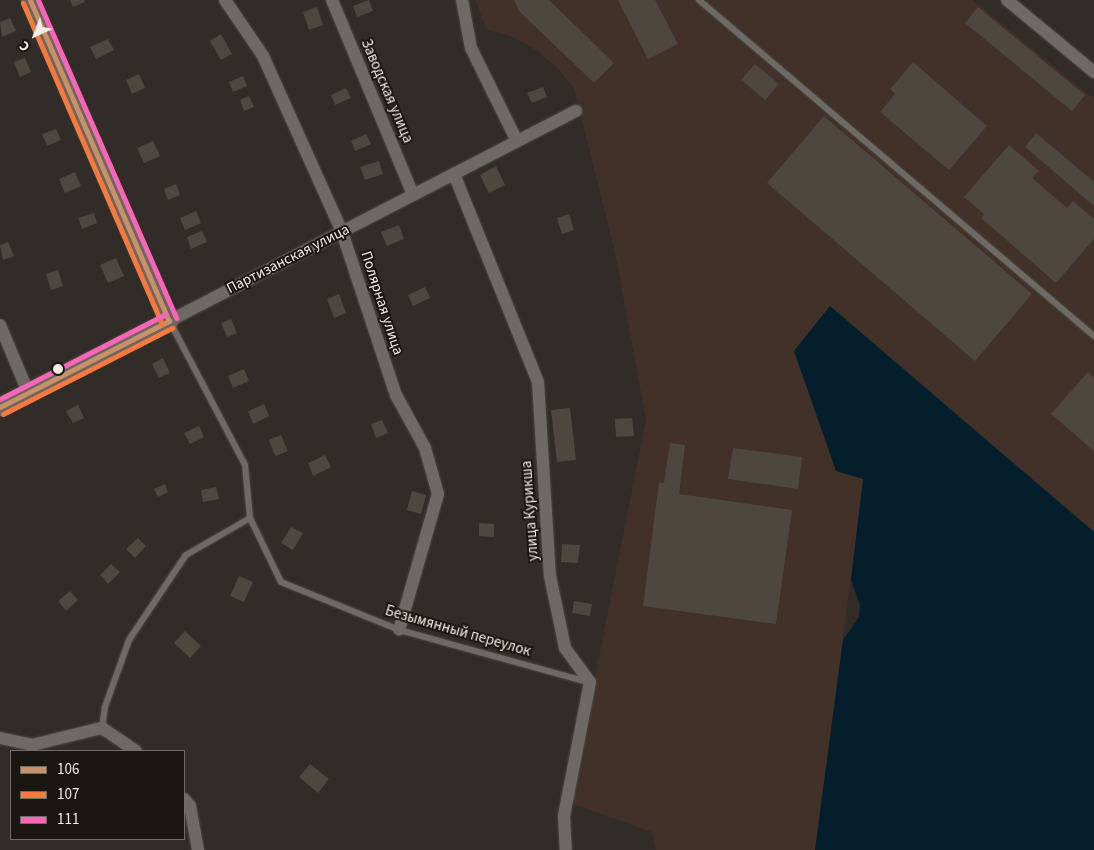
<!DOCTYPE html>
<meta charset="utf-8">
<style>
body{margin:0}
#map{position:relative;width:1094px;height:850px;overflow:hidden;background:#312c27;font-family:"Source Sans 3",sans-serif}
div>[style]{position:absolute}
.industrial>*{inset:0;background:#413128}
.water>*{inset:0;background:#051e2b}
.building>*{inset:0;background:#4d4740}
.roads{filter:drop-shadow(0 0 1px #4c4844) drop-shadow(0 0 1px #4c4844)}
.lane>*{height:6px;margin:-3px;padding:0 3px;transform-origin:3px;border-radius:3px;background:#6d6965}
.street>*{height:12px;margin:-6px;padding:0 6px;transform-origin:6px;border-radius:6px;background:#6d6965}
.secondary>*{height:18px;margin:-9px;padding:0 9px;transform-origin:9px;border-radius:9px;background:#6c645e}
.bus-1>*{height:5px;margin:-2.5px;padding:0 2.5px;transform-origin:2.5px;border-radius:2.5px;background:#c7916a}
.bus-2>*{height:5px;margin:-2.5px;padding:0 2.5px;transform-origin:2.5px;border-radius:2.5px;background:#f6793e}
.bus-3>*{height:5px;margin:-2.5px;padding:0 2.5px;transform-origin:2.5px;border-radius:2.5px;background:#fa66b7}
.dots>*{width:14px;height:14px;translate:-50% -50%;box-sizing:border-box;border:2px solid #1a1611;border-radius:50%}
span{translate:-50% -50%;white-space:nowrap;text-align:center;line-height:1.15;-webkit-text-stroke:4px #1a1611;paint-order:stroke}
.street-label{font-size:15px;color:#f2ede6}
.legend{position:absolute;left:10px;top:750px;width:175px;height:90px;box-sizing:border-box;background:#1a1611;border:1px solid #706c66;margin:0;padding:6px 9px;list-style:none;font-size:15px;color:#f2ede6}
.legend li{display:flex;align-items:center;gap:10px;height:25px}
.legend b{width:25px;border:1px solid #706c66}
.north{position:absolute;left:10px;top:10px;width:50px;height:50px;-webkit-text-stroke:4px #1a1611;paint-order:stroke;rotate:223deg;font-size:14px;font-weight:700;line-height:20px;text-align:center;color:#f2ede6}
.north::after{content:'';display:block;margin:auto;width:18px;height:22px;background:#f2ede6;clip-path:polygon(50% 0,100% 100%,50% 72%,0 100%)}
</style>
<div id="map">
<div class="industrial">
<i style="clip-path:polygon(475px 0,973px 0,1094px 99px,1094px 532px,830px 307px,794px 351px,864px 479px,815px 850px,656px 850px,652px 832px,570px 803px,646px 420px,615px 253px,574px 89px,558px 68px,536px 50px,511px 36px,487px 30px)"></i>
</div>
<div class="water">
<i style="clip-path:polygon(830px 306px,1094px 532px,1094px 850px,815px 850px,843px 640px,859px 617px,860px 605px,851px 580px,863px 479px,836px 471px,794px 351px)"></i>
</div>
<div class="building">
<i style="clip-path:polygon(70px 0,84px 0,85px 2px,73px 7px)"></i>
<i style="clip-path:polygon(369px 0,373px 11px,357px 17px,353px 6px)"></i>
<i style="clip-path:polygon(514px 0,549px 0,614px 63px,594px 83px,519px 11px)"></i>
<i style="clip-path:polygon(618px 0,655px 0,678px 44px,648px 59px)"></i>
<i style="clip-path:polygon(317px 7px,323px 25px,309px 30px,303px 12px)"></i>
<i style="clip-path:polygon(978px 7px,1085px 95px,1072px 111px,965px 23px)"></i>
<i style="clip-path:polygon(10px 18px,16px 31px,2px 37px,0 22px)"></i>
<i style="clip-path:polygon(221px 34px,232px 54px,221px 60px,210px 41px)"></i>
<i style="clip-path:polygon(108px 39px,114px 50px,96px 59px,90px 47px)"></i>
<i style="clip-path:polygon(25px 58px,31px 72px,20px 77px,14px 62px)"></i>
<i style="clip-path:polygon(913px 62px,987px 126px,949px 170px,880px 112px,895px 94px,890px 89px)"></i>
<i style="clip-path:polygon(755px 64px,779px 84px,765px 100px,741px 80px)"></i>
<i style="clip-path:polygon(139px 74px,145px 88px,132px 94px,126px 80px)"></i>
<i style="clip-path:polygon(243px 76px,247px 86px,233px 92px,229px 82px)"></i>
<i style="clip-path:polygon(543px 87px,547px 97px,532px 103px,527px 93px)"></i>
<i style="clip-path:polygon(346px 88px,351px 98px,335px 105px,331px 95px)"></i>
<i style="clip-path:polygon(249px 96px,254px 107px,244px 111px,240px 100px)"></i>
<i style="clip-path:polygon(824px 116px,1032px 294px,975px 361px,767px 183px)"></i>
<i style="clip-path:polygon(56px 129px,61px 140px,47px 146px,42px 134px)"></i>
<i style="clip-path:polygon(1036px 133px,1094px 182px,1094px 206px,1025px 147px)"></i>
<i style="clip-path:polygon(366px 134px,371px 144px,355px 151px,351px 141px)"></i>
<i style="clip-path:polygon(153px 141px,160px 156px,144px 163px,137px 148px)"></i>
<i style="clip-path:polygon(1009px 145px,1039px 171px,1032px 178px,1067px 208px,1073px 201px,1094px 219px,1094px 239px,1056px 283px,981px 218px,984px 214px,964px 197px)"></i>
<i style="clip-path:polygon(379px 161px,383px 174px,365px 180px,360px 167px)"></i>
<i style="clip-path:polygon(496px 166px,505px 185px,489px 193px,480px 175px)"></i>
<i style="clip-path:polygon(75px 172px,81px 186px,65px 193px,59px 179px)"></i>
<i style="clip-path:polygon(176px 184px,180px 195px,168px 200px,164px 189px)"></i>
<i style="clip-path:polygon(196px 211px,201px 223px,185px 230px,180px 218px)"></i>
<i style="clip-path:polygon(94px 213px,97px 223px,82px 229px,78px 218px)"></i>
<i style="clip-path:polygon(569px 214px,574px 230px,562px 234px,557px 218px)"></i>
<i style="clip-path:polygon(399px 225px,404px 239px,387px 246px,381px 232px)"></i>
<i style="clip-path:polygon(202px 231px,207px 242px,191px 249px,187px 237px)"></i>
<i style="clip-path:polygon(8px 242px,14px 256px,3px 260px,0 245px)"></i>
<i style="clip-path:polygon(116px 258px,124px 276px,108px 283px,100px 265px)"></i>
<i style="clip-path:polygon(58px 270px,63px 286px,51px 290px,46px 274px)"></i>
<i style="clip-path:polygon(425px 287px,430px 298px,413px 306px,408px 295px)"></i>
<i style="clip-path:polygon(339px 294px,346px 313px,334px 318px,327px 299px)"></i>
<i style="clip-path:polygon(231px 319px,237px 333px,227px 337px,221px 323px)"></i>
<i style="clip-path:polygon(163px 358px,170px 373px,159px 378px,152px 364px)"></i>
<i style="clip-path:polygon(244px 369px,249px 381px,233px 388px,228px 376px)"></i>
<i style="clip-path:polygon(1088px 372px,1094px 378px,1094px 451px,1051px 414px)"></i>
<i style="clip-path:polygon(264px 404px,269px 416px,253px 424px,248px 411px)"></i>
<i style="clip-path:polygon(78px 405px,84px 418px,73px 423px,66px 411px)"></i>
<i style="clip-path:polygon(570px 408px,576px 460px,557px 462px,551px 410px)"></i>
<i style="clip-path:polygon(632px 418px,634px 436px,616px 437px,615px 419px)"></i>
<i style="clip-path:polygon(382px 420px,388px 433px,376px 438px,371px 424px)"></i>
<i style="clip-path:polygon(199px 426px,204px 437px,190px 444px,184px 433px)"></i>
<i style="clip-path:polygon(281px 435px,288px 451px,275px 456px,269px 440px)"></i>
<i style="clip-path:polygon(670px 443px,685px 445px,679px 494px,792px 510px,776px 624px,643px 606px,659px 482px,664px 483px)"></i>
<i style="clip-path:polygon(733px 448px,802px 457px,798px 489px,728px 479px)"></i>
<i style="clip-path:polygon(325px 455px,331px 467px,313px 476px,308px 463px)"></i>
<i style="clip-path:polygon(165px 484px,168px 492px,158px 497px,154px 489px)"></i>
<i style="clip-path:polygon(216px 487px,219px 499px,203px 502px,201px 490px)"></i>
<i style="clip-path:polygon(412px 491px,426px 495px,421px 514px,407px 510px)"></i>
<i style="clip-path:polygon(479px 523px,494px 524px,494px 537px,479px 536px)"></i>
<i style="clip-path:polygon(291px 527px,303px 533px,293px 550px,281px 543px)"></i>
<i style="clip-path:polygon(138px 538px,146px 546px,135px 558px,126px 549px)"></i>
<i style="clip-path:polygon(562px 544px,580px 545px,578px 563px,561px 562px)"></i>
<i style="clip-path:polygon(111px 564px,120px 572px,108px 584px,100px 575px)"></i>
<i style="clip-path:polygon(239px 576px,253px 582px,244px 602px,230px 596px)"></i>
<i style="clip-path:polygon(70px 591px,78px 600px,66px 611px,58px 601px)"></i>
<i style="clip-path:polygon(574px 601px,592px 604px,590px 616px,572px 613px)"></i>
<i style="clip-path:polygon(185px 631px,201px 646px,190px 658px,174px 643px)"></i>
<i style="clip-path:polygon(310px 764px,329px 779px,318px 793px,299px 777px)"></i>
</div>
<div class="roads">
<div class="lane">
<i style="left:699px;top:0;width:519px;rotate:40.39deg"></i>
<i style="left:170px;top:322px;width:161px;rotate:62.3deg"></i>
<i style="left:245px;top:465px;width:53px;rotate:84.6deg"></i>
<i style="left:250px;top:518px;width:71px;rotate:64.2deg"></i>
<i style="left:281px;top:582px;width:127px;rotate:22.1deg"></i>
<i style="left:399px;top:630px;width:196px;rotate:15.4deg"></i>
<i style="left:102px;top:728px;width:21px;rotate:-82deg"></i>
<i style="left:105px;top:707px;width:71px;rotate:-70.3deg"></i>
<i style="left:129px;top:640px;width:102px;rotate:-56.2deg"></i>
<i style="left:186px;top:555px;width:74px;rotate:-30deg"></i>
</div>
<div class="street">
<i style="left:225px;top:0;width:68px;rotate:55.8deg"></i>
<i style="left:263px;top:56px;width:193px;rotate:65.8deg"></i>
<i style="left:342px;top:232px;width:172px;rotate:71.7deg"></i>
<i style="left:396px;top:395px;width:60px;rotate:61.3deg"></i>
<i style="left:425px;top:448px;width:48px;rotate:74.2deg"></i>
<i style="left:438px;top:494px;width:141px;rotate:106deg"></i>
<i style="left:332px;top:0;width:211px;rotate:67.4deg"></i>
<i style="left:462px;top:0;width:49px;rotate:79.4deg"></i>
<i style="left:471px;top:48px;width:104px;rotate:63.7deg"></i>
<i style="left:1007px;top:0;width:113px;rotate:39.6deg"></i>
<i style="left:454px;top:174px;width:224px;rotate:68deg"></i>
<i style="left:538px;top:382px;width:194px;rotate:86.5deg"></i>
<i style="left:550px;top:576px;width:74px;rotate:78.2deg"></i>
<i style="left:565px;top:648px;width:42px;rotate:53.7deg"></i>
<i style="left:590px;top:682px;width:136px;rotate:101deg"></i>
<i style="left:564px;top:816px;width:34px;rotate:87deg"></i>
<i style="left:169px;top:321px;width:458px;rotate:-27.3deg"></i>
<i style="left:0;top:325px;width:73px;rotate:67.3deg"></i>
<i style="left:0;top:738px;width:33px;rotate:12deg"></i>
<i style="left:32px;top:745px;width:72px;rotate:-13.7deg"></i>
<i style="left:102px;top:728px;width:41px;rotate:34.1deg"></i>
<i style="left:184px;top:799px;width:9px;rotate:49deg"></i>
<i style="left:190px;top:806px;width:45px;rotate:79.7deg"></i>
</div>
<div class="secondary">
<i style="left:0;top:407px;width:190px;rotate:-27deg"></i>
<i style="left:169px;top:321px;width:350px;rotate:-113.4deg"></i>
</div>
</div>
<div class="bus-1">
<i style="left:30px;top:0;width:350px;rotate:66.6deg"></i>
<i style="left:0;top:407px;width:190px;rotate:-27deg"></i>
</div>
<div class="bus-2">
<i style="left:23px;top:3px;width:350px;rotate:66.6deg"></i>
<i style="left:3px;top:414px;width:190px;rotate:-27deg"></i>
</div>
<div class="bus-3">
<i style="left:38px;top:0;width:347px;rotate:66.5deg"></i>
<i style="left:0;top:399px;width:186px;rotate:-27.1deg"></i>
</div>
<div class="dots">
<i style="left:58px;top:369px;background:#f2ede6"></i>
</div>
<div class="street-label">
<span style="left:387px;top:91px;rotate:67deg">Заводская улица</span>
<span style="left:288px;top:259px;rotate:-27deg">Партизанская улица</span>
<span style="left:382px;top:303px;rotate:72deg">Полярная улица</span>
<span style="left:530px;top:511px;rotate:-94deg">улица Курикша</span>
<span style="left:458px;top:631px;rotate:16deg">Безымянный переулок</span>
</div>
<ul class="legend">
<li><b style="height:6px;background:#c7916a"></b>106</li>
<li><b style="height:6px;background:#f6793e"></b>107</li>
<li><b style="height:6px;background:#fa66b7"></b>111</li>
</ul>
<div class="north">С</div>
</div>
